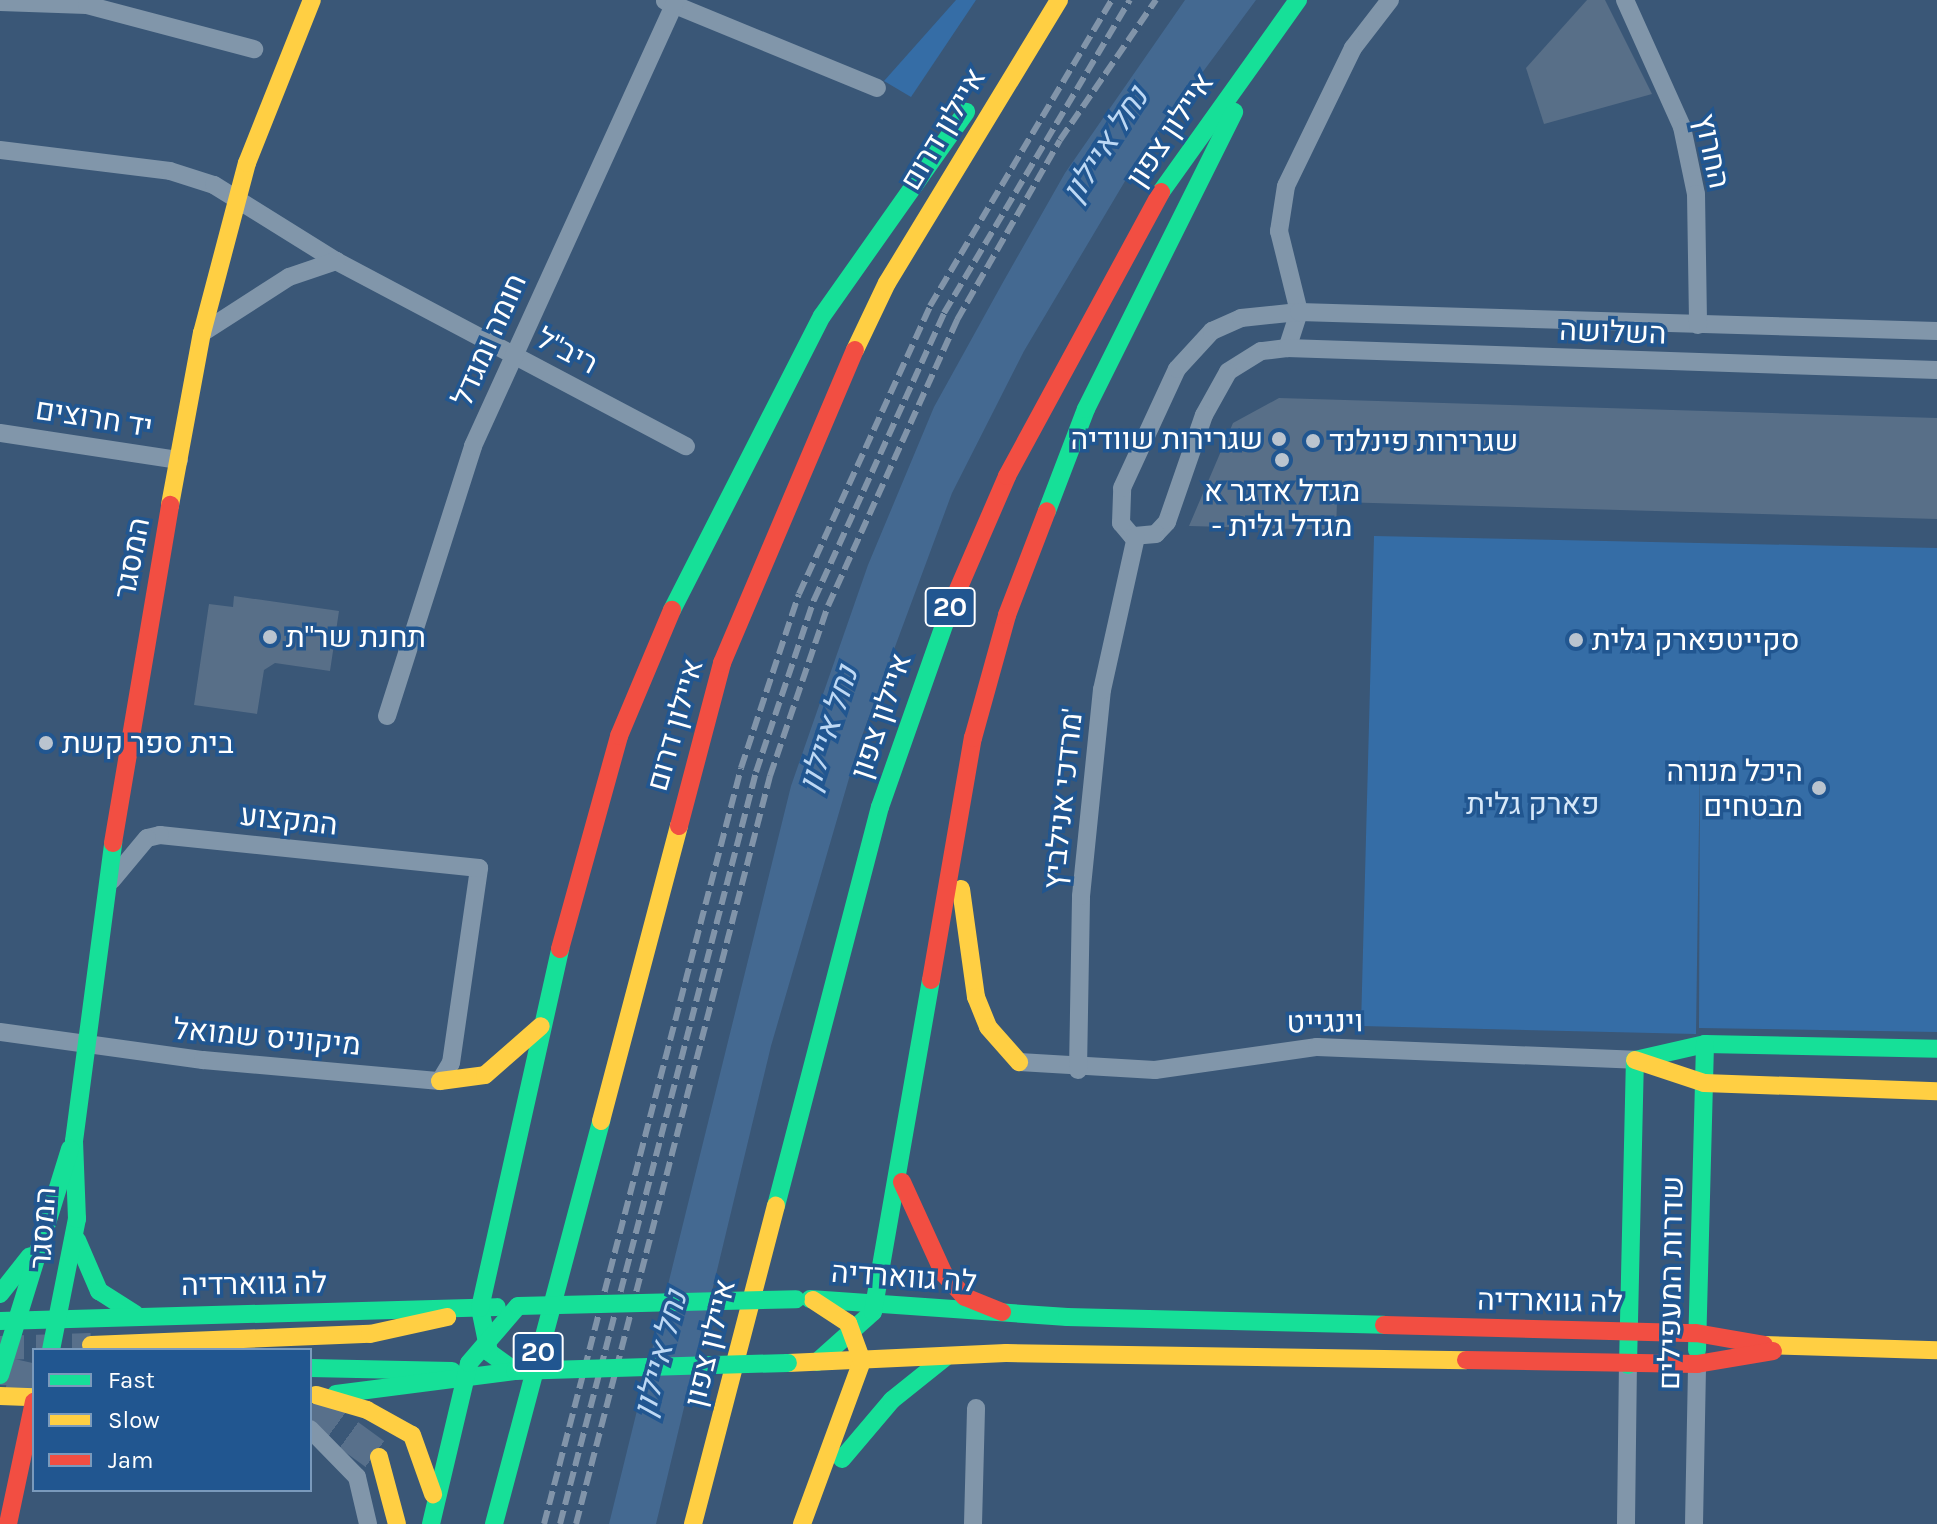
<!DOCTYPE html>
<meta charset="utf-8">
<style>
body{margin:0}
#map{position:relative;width:1937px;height:1524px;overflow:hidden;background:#3a5777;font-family:Karla,Heebo,sans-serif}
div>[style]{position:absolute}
.green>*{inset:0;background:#356da6}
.water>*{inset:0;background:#446991}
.building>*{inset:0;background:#586f88}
.secondary-tunnel>*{height:24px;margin-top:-12px;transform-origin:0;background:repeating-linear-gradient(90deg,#58708b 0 24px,transparent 0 36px)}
.highway-tunnel>*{height:32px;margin-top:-16px;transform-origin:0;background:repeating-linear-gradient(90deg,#58708b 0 32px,transparent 0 48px)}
.street>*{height:18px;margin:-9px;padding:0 9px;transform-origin:9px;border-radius:9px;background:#8196aa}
.fast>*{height:18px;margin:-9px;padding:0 9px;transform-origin:9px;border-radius:9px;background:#16e098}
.slow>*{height:18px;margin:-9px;padding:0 9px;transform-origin:9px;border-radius:9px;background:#ffcf43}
.jam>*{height:18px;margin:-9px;padding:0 9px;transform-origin:9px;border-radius:9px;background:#f24e42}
.rail>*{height:6px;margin-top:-3px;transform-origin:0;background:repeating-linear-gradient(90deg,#8194a9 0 14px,transparent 0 20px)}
.fast-bridge>*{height:18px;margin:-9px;padding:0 9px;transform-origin:9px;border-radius:9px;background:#16e098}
.dots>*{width:22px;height:22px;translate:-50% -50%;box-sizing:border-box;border:4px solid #215690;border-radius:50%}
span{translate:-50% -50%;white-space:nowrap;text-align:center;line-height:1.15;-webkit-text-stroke:7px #215690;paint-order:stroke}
.shield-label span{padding:2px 6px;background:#215690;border:2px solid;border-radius:6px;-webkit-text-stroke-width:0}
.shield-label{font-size:28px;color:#fff;font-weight:700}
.street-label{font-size:30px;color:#fff}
.poi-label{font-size:30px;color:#fff}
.right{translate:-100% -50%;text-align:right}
.left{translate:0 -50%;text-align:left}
.park-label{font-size:30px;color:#d7e8f9}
.water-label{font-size:32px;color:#bdd8f4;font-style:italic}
.legend{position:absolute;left:32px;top:1348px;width:280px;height:144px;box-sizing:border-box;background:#215690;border:2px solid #7a9abc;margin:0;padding:10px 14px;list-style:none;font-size:24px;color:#fff}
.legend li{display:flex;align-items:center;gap:16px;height:40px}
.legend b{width:40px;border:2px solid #7a9abc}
</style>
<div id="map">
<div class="green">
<i style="clip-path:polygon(956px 0,976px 0,911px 97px,884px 81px)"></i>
<i style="clip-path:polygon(1374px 536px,1937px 548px,1937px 1032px,1699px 1028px,1700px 754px,1696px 1034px,1361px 1026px)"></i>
</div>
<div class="water">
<i style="clip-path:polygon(1185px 0,1256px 0,1137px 161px,1024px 351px,952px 493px,859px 744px,771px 1046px,656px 1524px,609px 1524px,791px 786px,868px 565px,934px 407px,1002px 284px,1065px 173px)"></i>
</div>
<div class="building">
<i style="clip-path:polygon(1587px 0,1605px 0,1652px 94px,1544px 124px,1526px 68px)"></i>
<i style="clip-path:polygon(1279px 398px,1937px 418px,1937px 519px,1337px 502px,1336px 530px,1189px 526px,1233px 423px)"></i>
<i style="clip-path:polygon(234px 596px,339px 611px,330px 671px,275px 663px,264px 670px,257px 714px,194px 705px,209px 604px,233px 607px)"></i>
</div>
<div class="secondary-tunnel">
<i style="left:0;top:1348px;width:91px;rotate:-1.9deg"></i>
<i style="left:0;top:1373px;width:34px;rotate:2deg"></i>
</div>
<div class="highway-tunnel">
<i style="left:9px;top:1374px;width:26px;rotate:13deg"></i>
<i style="left:310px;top:1407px;width:85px;rotate:35.9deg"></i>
</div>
<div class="street">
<i style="left:1390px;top:0;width:61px;rotate:127.6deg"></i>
<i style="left:1353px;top:48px;width:153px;rotate:115.9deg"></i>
<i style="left:1286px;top:186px;width:46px;rotate:98.8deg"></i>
<i style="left:1279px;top:231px;width:83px;rotate:76.1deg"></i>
<i style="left:1299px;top:312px;width:38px;rotate:108deg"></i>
<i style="left:1287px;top:348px;width:26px;rotate:173deg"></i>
<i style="left:1261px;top:351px;width:39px;rotate:148deg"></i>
<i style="left:1228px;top:372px;width:49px;rotate:119.2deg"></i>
<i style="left:1204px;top:415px;width:113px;rotate:109.1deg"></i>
<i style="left:1167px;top:522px;width:16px;rotate:133deg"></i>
<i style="left:1156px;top:534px;width:24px;rotate:175deg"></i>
<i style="left:1132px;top:536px;width:17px;rotate:-130deg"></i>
<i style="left:1121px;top:523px;width:35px;rotate:-88deg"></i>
<i style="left:1122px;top:488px;width:131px;rotate:-65.2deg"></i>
<i style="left:1177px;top:369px;width:52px;rotate:-47.4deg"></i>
<i style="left:1212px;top:331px;width:32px;rotate:-24deg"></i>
<i style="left:1241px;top:318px;width:58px;rotate:-5.9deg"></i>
<i style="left:1299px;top:312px;width:638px;rotate:1.71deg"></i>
<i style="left:1625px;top:0;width:139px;rotate:65.8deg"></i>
<i style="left:1682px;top:127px;width:68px;rotate:78.2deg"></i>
<i style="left:1696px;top:194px;width:131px;rotate:89.1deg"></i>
<i style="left:665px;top:1px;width:229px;rotate:22.3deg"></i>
<i style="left:0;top:2px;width:87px;rotate:2deg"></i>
<i style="left:87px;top:5px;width:173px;rotate:14.8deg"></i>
<i style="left:0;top:150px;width:171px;rotate:7deg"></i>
<i style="left:170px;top:171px;width:46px;rotate:17.7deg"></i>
<i style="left:214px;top:185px;width:144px;rotate:31.9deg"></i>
<i style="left:336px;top:261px;width:396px;rotate:27.9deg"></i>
<i style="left:202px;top:333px;width:103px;rotate:-32.8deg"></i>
<i style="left:289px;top:277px;width:50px;rotate:-18.8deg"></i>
<i style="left:1287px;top:348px;width:650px;rotate:1.94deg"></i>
<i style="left:0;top:433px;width:181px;rotate:8.6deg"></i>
<i style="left:387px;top:716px;width:283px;rotate:-72.3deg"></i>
<i style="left:473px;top:446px;width:490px;rotate:-65.5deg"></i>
<i style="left:0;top:1032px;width:205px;rotate:7.9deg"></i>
<i style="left:203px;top:1060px;width:238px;rotate:5.1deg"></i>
<i style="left:440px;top:1081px;width:21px;rotate:-59deg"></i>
<i style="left:451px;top:1063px;width:197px;rotate:-81.8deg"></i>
<i style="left:479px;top:868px;width:321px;rotate:-174.1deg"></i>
<i style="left:160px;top:835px;width:13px;rotate:167deg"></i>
<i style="left:147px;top:838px;width:55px;rotate:129.8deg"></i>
<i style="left:1019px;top:1062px;width:136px;rotate:3.4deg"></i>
<i style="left:1155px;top:1070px;width:164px;rotate:-8.1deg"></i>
<i style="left:1317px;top:1047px;width:318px;rotate:2.3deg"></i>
<i style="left:1078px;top:1070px;width:174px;rotate:-89deg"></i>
<i style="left:1081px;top:896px;width:207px;rotate:-84.2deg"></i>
<i style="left:1102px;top:690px;width:157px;rotate:-77.5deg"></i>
<i style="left:310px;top:1429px;width:67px;rotate:45.6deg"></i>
<i style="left:357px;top:1477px;width:48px;rotate:76.8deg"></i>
<i style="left:973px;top:1524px;width:116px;rotate:-88.5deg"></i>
<i style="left:1626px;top:1524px;width:159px;rotate:-89.3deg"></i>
<i style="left:1694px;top:1524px;width:160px;rotate:-88.9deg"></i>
</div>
<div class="fast">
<i style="left:1161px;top:192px;width:236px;rotate:-54.5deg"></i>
<i style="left:1047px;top:511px;width:109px;rotate:-69.1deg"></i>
<i style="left:1086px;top:409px;width:332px;rotate:-63.5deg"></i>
<i style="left:672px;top:610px;width:330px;rotate:-63deg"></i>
<i style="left:822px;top:316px;width:250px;rotate:-54.8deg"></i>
<i style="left:1635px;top:1060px;width:72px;rotate:-12.9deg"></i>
<i style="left:1705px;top:1044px;width:232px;rotate:1.2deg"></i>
<i style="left:776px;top:1206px;width:412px;rotate:-75.4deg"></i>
<i style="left:880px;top:807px;width:211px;rotate:-70.6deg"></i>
<i style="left:77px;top:1240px;width:56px;rotate:66.7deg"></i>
<i style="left:99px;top:1291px;width:43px;rotate:32.6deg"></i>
<i style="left:0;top:1294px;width:48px;rotate:-51.7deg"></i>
<i style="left:810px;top:1299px;width:258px;rotate:4deg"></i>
<i style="left:1067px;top:1317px;width:317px;rotate:1.4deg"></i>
<i style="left:0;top:1321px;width:497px;rotate:-1.6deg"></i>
<i style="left:51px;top:1350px;width:134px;rotate:-78.8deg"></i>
<i style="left:77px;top:1219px;width:78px;rotate:-92.2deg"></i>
<i style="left:74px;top:1141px;width:301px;rotate:-82.5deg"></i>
<i style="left:1697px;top:1350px;width:306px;rotate:-88.5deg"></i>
<i style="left:817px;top:1362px;width:75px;rotate:-41.8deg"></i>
<i style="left:873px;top:1312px;width:337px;rotate:-80.1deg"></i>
<i style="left:1628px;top:1365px;width:305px;rotate:-88.7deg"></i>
<i style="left:310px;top:1368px;width:142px;rotate:1.2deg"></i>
<i style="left:515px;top:1371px;width:32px;rotate:-144deg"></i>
<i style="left:489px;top:1352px;width:45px;rotate:-101.6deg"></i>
<i style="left:480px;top:1308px;width:368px;rotate:-77.4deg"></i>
<i style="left:0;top:1375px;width:237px;rotate:-72.8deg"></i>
<i style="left:336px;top:1394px;width:180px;rotate:-7.3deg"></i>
<i style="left:842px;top:1459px;width:77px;rotate:-49.7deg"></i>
<i style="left:892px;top:1400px;width:70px;rotate:-38.7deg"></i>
<i style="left:431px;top:1524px;width:165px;rotate:-76.7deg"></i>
<i style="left:469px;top:1363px;width:75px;rotate:-49.3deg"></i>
<i style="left:494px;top:1524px;width:417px;rotate:-75.1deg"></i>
</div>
<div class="slow">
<i style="left:855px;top:350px;width:74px;rotate:-64.5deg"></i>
<i style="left:887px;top:283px;width:331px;rotate:-58.7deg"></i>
<i style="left:170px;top:505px;width:175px;rotate:-79.5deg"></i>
<i style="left:202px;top:333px;width:176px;rotate:-75.2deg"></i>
<i style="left:247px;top:163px;width:175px;rotate:-68.3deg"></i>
<i style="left:961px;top:889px;width:109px;rotate:82.1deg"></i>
<i style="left:976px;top:997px;width:32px;rotate:68deg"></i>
<i style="left:988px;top:1027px;width:47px;rotate:48.5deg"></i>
<i style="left:1635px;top:1060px;width:73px;rotate:18.4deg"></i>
<i style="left:1704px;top:1083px;width:233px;rotate:2deg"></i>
<i style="left:440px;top:1081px;width:45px;rotate:-7.6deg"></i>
<i style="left:485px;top:1075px;width:74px;rotate:-41.2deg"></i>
<i style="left:601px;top:1121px;width:305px;rotate:-75.2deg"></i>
<i style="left:91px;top:1345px;width:279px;rotate:-2.3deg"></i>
<i style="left:370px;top:1334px;width:79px;rotate:-12.4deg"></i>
<i style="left:1764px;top:1345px;width:173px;rotate:1.7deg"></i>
<i style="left:788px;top:1363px;width:218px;rotate:-2.6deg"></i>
<i style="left:1006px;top:1353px;width:460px;rotate:0.9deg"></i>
<i style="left:316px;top:1395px;width:53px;rotate:16.4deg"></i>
<i style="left:367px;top:1410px;width:51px;rotate:29.1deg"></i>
<i style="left:412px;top:1435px;width:63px;rotate:70.4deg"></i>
<i style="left:0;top:1396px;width:34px;rotate:2deg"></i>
<i style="left:379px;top:1457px;width:69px;rotate:75deg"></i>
<i style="left:693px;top:1524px;width:329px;rotate:-75.4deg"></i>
<i style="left:802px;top:1524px;width:174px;rotate:-69.8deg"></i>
<i style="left:862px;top:1361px;width:40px;rotate:-110.2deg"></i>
<i style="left:848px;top:1323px;width:42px;rotate:-146.7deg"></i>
</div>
<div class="jam">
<i style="left:950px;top:608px;width:144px;rotate:-66.6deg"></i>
<i style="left:1007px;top:476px;width:323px;rotate:-61.5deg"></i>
<i style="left:679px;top:826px;width:169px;rotate:-75.2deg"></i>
<i style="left:722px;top:663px;width:340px;rotate:-67deg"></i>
<i style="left:113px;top:843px;width:343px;rotate:-80.4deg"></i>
<i style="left:560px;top:949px;width:221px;rotate:-74.5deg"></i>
<i style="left:619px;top:736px;width:137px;rotate:-67.2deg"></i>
<i style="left:931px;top:980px;width:246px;rotate:-80.2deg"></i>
<i style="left:973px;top:738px;width:128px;rotate:-74.5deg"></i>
<i style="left:1007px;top:615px;width:111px;rotate:-69deg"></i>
<i style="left:902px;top:1182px;width:101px;rotate:65.5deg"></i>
<i style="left:944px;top:1274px;width:31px;rotate:48deg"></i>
<i style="left:965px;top:1297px;width:40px;rotate:22deg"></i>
<i style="left:1384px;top:1325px;width:312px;rotate:1.5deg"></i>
<i style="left:1696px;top:1333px;width:69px;rotate:10deg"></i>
<i style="left:1466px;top:1360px;width:231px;rotate:1deg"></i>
<i style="left:1697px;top:1364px;width:77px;rotate:-9.7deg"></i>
<i style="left:8px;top:1524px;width:125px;rotate:-78deg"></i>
</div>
<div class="rail">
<i style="left:544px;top:1524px;width:781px;rotate:-75.39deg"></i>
<i style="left:741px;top:768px;width:183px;rotate:-71.6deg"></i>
<i style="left:799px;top:594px;width:316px;rotate:-65.5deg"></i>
<i style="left:930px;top:306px;width:356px;rotate:-59.3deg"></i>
<i style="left:560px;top:1524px;width:777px;rotate:-75.39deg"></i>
<i style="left:756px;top:772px;width:182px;rotate:-71.4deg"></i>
<i style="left:814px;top:600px;width:315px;rotate:-65.6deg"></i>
<i style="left:944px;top:313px;width:364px;rotate:-59.3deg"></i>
<i style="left:576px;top:1524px;width:773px;rotate:-75.46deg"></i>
<i style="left:770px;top:776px;width:180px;rotate:-71.2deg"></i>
<i style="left:828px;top:606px;width:314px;rotate:-65.7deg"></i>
<i style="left:957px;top:320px;width:207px;rotate:-60.2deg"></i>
<i style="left:1060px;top:140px;width:170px;rotate:-55.6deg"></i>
</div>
<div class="fast-bridge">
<i style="left:518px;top:1306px;width:278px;rotate:-1.4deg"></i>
<i style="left:515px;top:1371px;width:273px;rotate:-1.7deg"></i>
</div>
<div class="dots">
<i style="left:1279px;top:439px;background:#bac4cf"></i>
<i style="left:1313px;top:441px;background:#bac4cf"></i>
<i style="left:1282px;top:460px;background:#bac4cf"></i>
<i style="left:270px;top:637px;background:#bac4cf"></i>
<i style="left:1576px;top:640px;background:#bac4cf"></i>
<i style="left:46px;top:743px;background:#bac4cf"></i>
<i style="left:1819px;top:788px;background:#bac4cf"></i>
</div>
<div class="shield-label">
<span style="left:950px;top:607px">20</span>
<span style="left:538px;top:1352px">20</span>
</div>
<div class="street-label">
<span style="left:943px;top:129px;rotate:-59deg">איילון דרום</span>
<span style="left:1170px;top:130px;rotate:-56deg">איילון צפון</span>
<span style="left:1712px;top:151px;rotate:78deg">החרוץ</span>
<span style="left:1613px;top:332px;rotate:2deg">השלושה</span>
<span style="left:489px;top:340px;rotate:-66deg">חומה ומגדל</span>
<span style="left:567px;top:351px;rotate:28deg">ריב"ל</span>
<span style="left:94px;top:418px;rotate:9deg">יד חרוצים</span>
<span style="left:132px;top:558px;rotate:-79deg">המסגר</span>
<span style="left:881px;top:716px;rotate:-71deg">איילון צפון</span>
<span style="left:675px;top:725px;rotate:-74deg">איילון דרום</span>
<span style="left:1063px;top:799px;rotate:-84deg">מרדכי אנילביץ'</span>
<span style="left:289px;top:820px;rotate:6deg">המקצוע</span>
<span style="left:1325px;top:1022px;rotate:-1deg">וינגייט</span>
<span style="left:267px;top:1037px;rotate:5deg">מיקוניס שמואל</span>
<span style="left:43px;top:1228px;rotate:-86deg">המסגר</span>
<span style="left:904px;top:1277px;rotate:4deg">לה גווארדיה</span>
<span style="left:1671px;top:1283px;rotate:-89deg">שדרות המעפילים</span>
<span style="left:254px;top:1284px;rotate:-1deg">לה גווארדיה</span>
<span style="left:1550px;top:1301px;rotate:1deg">לה גווארדיה</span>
<span style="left:710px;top:1343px;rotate:-76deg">איילון צפון</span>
</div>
<div class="poi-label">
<span class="right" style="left:1263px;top:439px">שגרירות שוודיה</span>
<span class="left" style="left:1329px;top:441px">שגרירות פינלנד</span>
<span style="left:1282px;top:508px">מגדל אדגר א<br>- מגדל גלית</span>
<span class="left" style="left:286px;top:637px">תחנת שר"ת</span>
<span class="left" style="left:1592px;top:640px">סקייטפארק גלית</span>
<span class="left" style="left:62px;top:743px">בית ספר קשת</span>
<span class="right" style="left:1803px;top:788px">היכל מנורה<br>מבטחים</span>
</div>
<div class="park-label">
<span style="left:1533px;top:804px">פארק גלית</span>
</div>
<div class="water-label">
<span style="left:1106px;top:145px;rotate:-57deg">נחל איילון</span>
<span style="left:829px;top:729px;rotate:-72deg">נחל איילון</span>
<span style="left:661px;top:1354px;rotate:-75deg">נחל איילון</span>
</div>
<ul class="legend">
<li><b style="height:10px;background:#16e098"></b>Fast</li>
<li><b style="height:10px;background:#ffcf43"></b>Slow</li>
<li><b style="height:10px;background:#f24e42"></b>Jam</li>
</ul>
</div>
